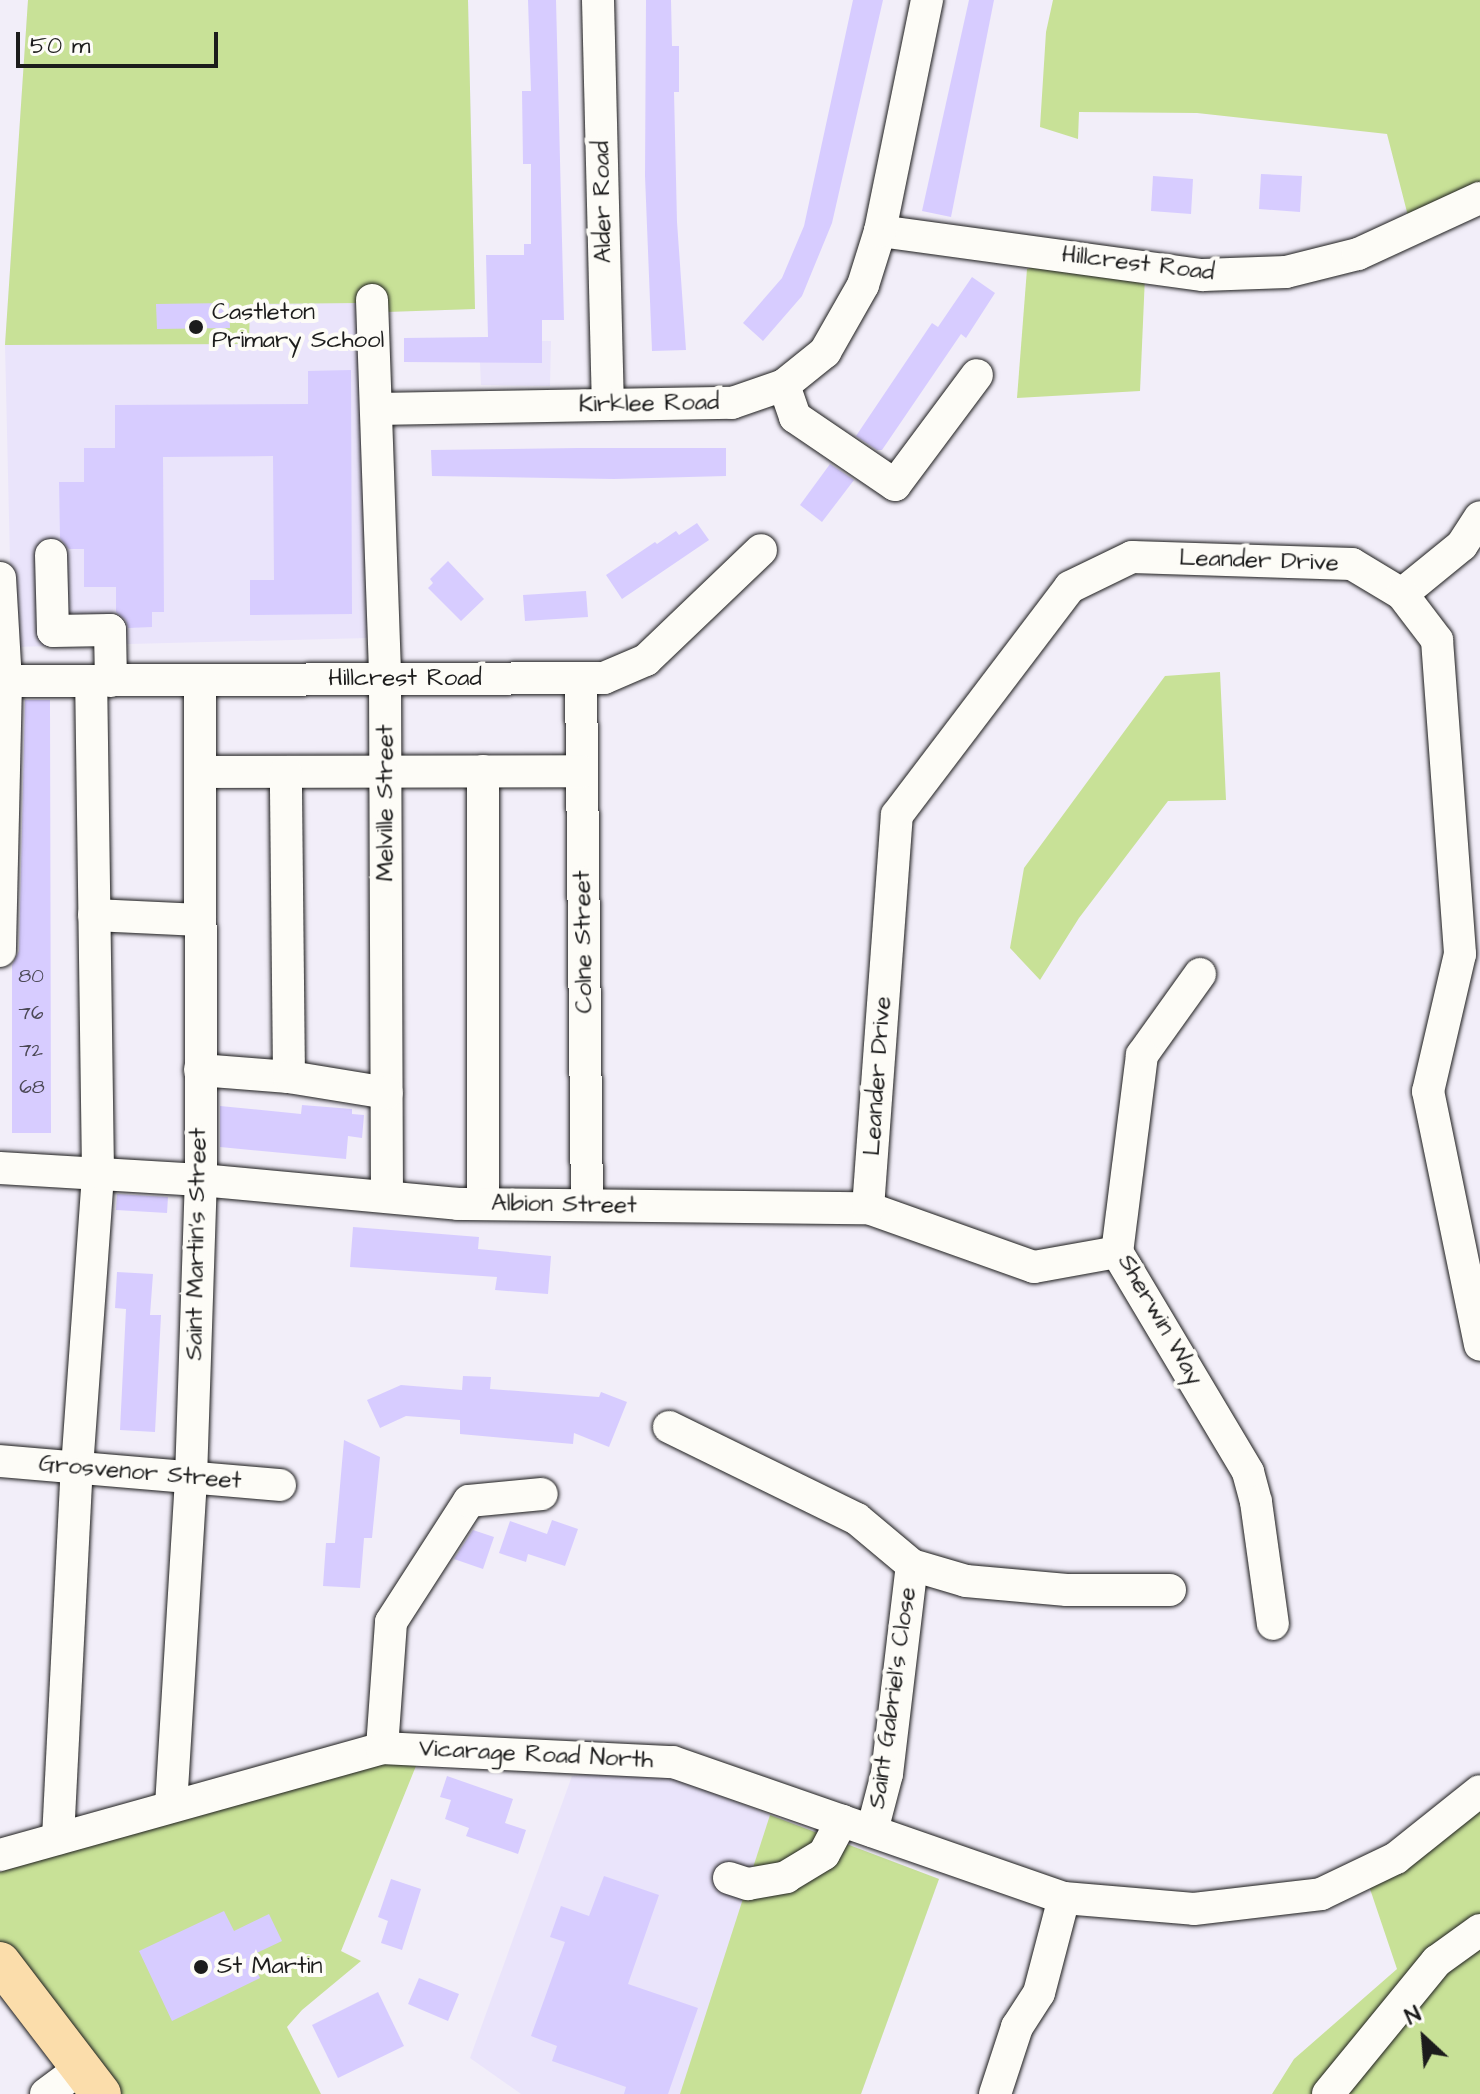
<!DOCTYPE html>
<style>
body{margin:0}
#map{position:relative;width:1480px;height:2094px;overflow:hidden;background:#f2eef9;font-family:"Architects Daughter",sans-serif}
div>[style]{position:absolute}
.built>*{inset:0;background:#eae4fb}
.green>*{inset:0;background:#c8e197}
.building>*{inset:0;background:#d7ccff}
.roads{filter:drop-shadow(0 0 2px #1c1c1c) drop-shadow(0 0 2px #1c1c1c)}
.minor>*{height:32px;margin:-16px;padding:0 16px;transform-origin:16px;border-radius:16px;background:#fdfcf7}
.major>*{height:40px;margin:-20px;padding:0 20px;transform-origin:20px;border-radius:20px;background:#fbddab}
.dots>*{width:22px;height:22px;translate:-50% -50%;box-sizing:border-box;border:4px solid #fdfcf7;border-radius:50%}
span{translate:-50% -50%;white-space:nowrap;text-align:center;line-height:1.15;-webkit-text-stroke:8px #fdfcf7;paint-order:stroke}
.number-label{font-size:20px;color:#4b4855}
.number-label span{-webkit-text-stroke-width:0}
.street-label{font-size:24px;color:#1c1c1c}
.poi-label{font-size:24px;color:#1c1c1c}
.left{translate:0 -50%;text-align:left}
.north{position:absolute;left:1384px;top:1998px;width:80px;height:80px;-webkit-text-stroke:6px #fdfcf7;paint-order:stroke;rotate:334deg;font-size:22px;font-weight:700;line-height:32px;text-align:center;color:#1c1c1c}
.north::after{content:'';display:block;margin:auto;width:28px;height:36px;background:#1c1c1c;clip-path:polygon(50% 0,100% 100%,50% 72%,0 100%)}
.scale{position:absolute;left:16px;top:32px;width:202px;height:36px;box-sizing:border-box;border:4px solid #1c1c1c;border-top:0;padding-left:10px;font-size:24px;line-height:28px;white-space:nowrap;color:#1c1c1c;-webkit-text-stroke:6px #fdfcf7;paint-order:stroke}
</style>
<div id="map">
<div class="built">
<i style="clip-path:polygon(28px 0,468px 0,475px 309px,386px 312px,368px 638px,12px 647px,5px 345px)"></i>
<i style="clip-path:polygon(479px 340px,551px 341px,550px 386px,481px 385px)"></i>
<i style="clip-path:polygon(649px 1769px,939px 1879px,861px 2094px,521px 2094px,470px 2058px,572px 1776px)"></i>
</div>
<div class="green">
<i style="clip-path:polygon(28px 0,468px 0,475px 309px,386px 312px,360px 303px,250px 304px,249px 344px,5px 345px)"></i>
<i style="clip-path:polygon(1053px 0,1480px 0,1480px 184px,1408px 216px,1387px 134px,1197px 113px,1079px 112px,1078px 139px,1040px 127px,1046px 32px)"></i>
<i style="clip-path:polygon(1041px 264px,1145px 276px,1140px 391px,1017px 398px,1027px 269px)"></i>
<i style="clip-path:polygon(1220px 672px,1226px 800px,1168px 801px,1079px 918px,1040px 980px,1010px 948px,1024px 868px,1165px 676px)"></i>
<i style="clip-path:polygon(386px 1754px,418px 1761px,341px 1951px,361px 1961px,302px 2010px,287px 2027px,321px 2094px,112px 2094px,0 1948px,0 1872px)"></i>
<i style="clip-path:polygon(1480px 1799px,1480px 2094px,1272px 2094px,1294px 2059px,1397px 1969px,1369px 1886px)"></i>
<i style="clip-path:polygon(770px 1815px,939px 1879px,861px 2094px,680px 2094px)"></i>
</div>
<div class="building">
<i style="clip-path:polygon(528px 0,556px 0,564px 320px,542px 320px,542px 363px,404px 362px,404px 338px,488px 337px,486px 255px,524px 255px,524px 244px,531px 244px,531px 164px,523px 164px,522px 91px,531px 91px)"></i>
<i style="clip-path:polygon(646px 0,671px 0,672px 46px,679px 46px,679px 92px,674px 92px,677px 222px,686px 350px,652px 351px,645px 176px)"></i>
<i style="clip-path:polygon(853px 0,883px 0,832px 223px,802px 296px,763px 341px,743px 323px,782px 278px,804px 226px)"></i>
<i style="clip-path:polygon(969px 0,994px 0,951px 217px,922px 211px)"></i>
<i style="clip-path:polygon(1261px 174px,1302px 176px,1300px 212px,1259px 209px)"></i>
<i style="clip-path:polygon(1153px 176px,1193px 179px,1191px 214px,1151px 211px)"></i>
<i style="clip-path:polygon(972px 277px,995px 293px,966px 338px,961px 334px,882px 450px,877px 450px,856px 436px,932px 323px,938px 327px)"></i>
<i style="clip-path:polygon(229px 303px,230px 328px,157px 329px,156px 304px)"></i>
<i style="clip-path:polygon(351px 370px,352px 614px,250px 615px,250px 580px,274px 580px,273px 456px,163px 457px,164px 612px,152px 612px,152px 627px,128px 628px,126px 620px,116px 612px,116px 587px,84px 587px,84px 549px,69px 549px,60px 538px,59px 482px,84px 482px,84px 448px,115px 448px,115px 405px,308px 404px,308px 371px)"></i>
<i style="clip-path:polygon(577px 448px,726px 448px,726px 476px,614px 479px,432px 476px,431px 450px)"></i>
<i style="clip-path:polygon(830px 464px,854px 480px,822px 522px,800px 505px)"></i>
<i style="clip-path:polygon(697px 523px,709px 540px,622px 599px,606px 575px,655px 542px,657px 544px,676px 531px,679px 535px)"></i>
<i style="clip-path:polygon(448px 561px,484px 599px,461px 621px,428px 588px,433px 583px,430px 579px)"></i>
<i style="clip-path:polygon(586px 591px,588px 617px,525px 621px,523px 595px)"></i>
<i style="clip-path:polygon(25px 700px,50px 700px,51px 1133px,12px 1133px,12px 965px,19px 951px)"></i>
<i style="clip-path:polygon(302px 1105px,352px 1109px,352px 1114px,364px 1115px,362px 1138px,348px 1136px,346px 1159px,220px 1147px,220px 1106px,301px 1114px)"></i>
<i style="clip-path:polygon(117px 1194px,168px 1197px,167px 1213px,116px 1210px)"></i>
<i style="clip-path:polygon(353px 1227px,479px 1237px,478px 1249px,551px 1256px,548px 1294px,495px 1290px,497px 1277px,350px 1267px)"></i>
<i style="clip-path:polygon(117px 1272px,153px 1274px,150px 1315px,161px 1315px,155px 1432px,120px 1430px,126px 1309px,115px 1308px)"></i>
<i style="clip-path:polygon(463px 1376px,491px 1377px,490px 1389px,599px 1397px,601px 1392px,627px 1402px,609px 1447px,574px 1433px,573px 1444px,460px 1434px,460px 1420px,406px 1416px,380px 1428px,367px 1400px,401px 1385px,462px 1390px)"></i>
<i style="clip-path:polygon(344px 1440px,380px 1457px,372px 1538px,364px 1538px,360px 1588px,323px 1586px,326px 1543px,335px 1543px)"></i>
<i style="clip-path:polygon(552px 1520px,578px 1529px,565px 1566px,528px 1554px,526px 1562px,499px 1553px,510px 1521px,547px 1534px)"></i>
<i style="clip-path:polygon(473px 1530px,494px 1537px,483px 1569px,454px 1559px)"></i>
<i style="clip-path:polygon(447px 1776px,513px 1799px,505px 1823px,526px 1830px,518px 1854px,466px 1836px,469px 1828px,445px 1819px,451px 1800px,440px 1797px)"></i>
<i style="clip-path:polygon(604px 1876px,659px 1895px,628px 1984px,698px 2008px,668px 2094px,624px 2094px,626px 2087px,552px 2061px,557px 2046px,531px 2036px,565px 1942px,550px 1937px,561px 1906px,589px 1916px)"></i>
<i style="clip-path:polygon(391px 1879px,421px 1889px,402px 1950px,381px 1943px,388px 1921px,378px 1917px)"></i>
<i style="clip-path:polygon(224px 1911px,234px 1931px,269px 1914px,282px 1941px,250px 1956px,260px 1978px,172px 2021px,139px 1951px)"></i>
<i style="clip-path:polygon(419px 1978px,459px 1994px,448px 2021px,408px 2004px)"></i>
<i style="clip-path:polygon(378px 1992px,404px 2046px,338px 2078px,312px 2025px)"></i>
</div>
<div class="roads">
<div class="minor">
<i style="left:598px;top:0;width:405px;rotate:88.6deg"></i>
<i style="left:880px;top:231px;width:326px;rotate:7.8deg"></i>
<i style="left:1203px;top:275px;width:83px;rotate:-2.1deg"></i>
<i style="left:1286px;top:272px;width:74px;rotate:-14deg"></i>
<i style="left:1358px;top:254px;width:134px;rotate:-24.7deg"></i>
<i style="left:372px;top:300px;width:379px;rotate:88deg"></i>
<i style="left:385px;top:679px;width:518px;rotate:89.78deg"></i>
<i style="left:784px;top:385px;width:34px;rotate:71deg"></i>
<i style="left:795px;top:417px;width:121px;rotate:34.2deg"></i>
<i style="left:895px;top:485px;width:137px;rotate:-53.3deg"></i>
<i style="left:376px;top:409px;width:356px;rotate:-1deg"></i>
<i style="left:732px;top:403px;width:55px;rotate:-19.1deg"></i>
<i style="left:784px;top:385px;width:53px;rotate:-38.8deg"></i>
<i style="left:825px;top:352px;width:77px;rotate:-60.4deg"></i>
<i style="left:863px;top:285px;width:57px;rotate:-72.5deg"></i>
<i style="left:880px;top:231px;width:236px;rotate:-78.5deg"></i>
<i style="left:51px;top:555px;width:76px;rotate:88.5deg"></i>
<i style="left:53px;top:631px;width:57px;rotate:-1deg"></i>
<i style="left:110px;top:630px;width:51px;rotate:88.9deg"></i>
<i style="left:0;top:578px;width:104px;rotate:86.7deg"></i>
<i style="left:6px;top:682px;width:269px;rotate:91.3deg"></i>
<i style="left:1402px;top:594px;width:77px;rotate:-39.2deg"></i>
<i style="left:1462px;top:545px;width:33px;rotate:-57deg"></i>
<i style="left:581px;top:678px;width:527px;rotate:89.35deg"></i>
<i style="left:0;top:681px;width:604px;rotate:-0.28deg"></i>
<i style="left:604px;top:678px;width:46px;rotate:-23.2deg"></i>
<i style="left:646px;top:660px;width:159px;rotate:-43.7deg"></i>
<i style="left:483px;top:771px;width:433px;rotate:90deg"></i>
<i style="left:200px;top:772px;width:382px;rotate:-0.1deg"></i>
<i style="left:94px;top:915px;width:106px;rotate:2.7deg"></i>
<i style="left:1200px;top:974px;width:100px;rotate:125.6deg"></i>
<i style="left:1142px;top:1055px;width:199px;rotate:97.2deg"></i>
<i style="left:1117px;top:1252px;width:256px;rotate:59.2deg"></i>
<i style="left:1248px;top:1472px;width:31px;rotate:75deg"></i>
<i style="left:1256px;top:1502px;width:123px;rotate:82.1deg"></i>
<i style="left:200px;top:1070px;width:89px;rotate:4.5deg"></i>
<i style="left:289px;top:1077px;width:305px;rotate:-90.6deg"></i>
<i style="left:289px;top:1077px;width:99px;rotate:9.3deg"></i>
<i style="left:0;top:1168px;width:201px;rotate:3.4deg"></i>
<i style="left:201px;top:1180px;width:258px;rotate:5.3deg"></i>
<i style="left:458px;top:1204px;width:410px;rotate:0.6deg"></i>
<i style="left:868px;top:1208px;width:176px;rotate:19.6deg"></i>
<i style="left:1034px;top:1267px;width:84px;rotate:-10.2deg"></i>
<i style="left:868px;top:1208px;width:394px;rotate:-85.8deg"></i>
<i style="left:897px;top:815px;width:286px;rotate:-52.8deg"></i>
<i style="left:1070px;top:587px;width:69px;rotate:-25.8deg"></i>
<i style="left:1132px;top:557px;width:220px;rotate:1.8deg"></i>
<i style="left:1352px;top:564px;width:58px;rotate:31deg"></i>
<i style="left:1402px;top:594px;width:58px;rotate:52.7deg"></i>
<i style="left:1437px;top:640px;width:315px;rotate:85.8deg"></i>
<i style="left:1460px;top:954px;width:141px;rotate:103.1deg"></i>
<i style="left:1428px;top:1091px;width:259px;rotate:78.4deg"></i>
<i style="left:669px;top:1427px;width:209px;rotate:26.1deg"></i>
<i style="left:857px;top:1519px;width:72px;rotate:39.9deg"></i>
<i style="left:912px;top:1565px;width:56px;rotate:16.5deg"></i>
<i style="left:966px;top:1581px;width:101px;rotate:5.1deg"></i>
<i style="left:1067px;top:1590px;width:103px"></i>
<i style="left:0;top:1461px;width:281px;rotate:4.9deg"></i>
<i style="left:382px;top:1748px;width:126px;rotate:-85.9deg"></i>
<i style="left:391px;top:1622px;width:144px;rotate:-57.2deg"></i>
<i style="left:469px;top:1501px;width:73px;rotate:-5.5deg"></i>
<i style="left:171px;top:1806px;width:329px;rotate:-86.5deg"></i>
<i style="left:191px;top:1478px;width:298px;rotate:-88.1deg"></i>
<i style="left:201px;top:1180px;width:500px;rotate:-90.11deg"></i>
<i style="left:872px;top:1831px;width:59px;rotate:-75.3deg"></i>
<i style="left:887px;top:1774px;width:210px;rotate:-83.2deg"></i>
<i style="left:58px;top:1838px;width:370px;rotate:-87.1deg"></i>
<i style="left:77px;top:1468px;width:297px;rotate:-85.9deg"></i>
<i style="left:98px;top:1172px;width:491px;rotate:-90.8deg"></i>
<i style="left:0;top:1855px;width:397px;rotate:-15.6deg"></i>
<i style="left:382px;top:1748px;width:291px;rotate:2.8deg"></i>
<i style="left:673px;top:1762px;width:414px;rotate:19.2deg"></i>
<i style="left:1064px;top:1898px;width:130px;rotate:4.8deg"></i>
<i style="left:1194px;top:1909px;width:128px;rotate:-6.7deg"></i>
<i style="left:1321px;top:1894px;width:83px;rotate:-25.6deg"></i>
<i style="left:1396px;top:1858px;width:107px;rotate:-38.6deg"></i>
<i style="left:729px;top:1878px;width:20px;rotate:18deg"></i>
<i style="left:748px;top:1884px;width:39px;rotate:-10deg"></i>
<i style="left:786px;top:1877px;width:44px;rotate:-31.2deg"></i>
<i style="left:824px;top:1854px;width:38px;rotate:-62deg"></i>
<i style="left:46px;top:2094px;width:44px;rotate:-36.6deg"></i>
<i style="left:995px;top:2094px;width:71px;rotate:-71.8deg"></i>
<i style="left:1017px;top:2027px;width:40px;rotate:-57.1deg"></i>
<i style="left:1039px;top:1993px;width:98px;rotate:-75.3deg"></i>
<i style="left:1328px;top:2094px;width:172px;rotate:-50.7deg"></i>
<i style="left:1437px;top:1961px;width:53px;rotate:-35.8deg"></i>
</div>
<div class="major">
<i style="left:0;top:1962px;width:166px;rotate:52.6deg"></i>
</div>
</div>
<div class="dots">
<i style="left:196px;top:327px;background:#1c1c1c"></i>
<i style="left:201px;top:1967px;background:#1c1c1c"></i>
</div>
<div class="number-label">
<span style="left:31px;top:976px">80</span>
<span style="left:31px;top:1013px">76</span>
<span style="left:31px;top:1050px">72</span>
<span style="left:32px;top:1087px">68</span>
</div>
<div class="street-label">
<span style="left:603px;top:202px;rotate:-91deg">Alder Road</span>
<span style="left:1138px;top:264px;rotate:7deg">Hillcrest Road</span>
<span style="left:649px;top:404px;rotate:-1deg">Kirklee Road</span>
<span style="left:1259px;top:561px;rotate:2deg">Leander Drive</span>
<span style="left:405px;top:679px">Hillcrest Road</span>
<span style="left:386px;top:803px;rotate:-90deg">Melville Street</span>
<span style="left:584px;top:942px;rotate:-91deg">Colne Street</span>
<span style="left:878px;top:1076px;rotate:-86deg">Leander Drive</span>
<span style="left:564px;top:1205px;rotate:1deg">Albion Street</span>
<span style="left:197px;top:1244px;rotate:-89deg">Saint Martin's Street</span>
<span style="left:1160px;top:1320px;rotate:60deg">Sherwin Way</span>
<span style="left:140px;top:1473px;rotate:5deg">Grosvenor Street</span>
<span style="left:893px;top:1698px;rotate:-82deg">Saint Gabriel's Close</span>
<span style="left:536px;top:1755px;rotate:3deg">Vicarage Road North</span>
</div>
<div class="poi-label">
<span class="left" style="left:212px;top:327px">Castleton<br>Primary School</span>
<span class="left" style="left:217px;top:1967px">St Martin</span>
</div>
<div class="north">N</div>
<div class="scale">50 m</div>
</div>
